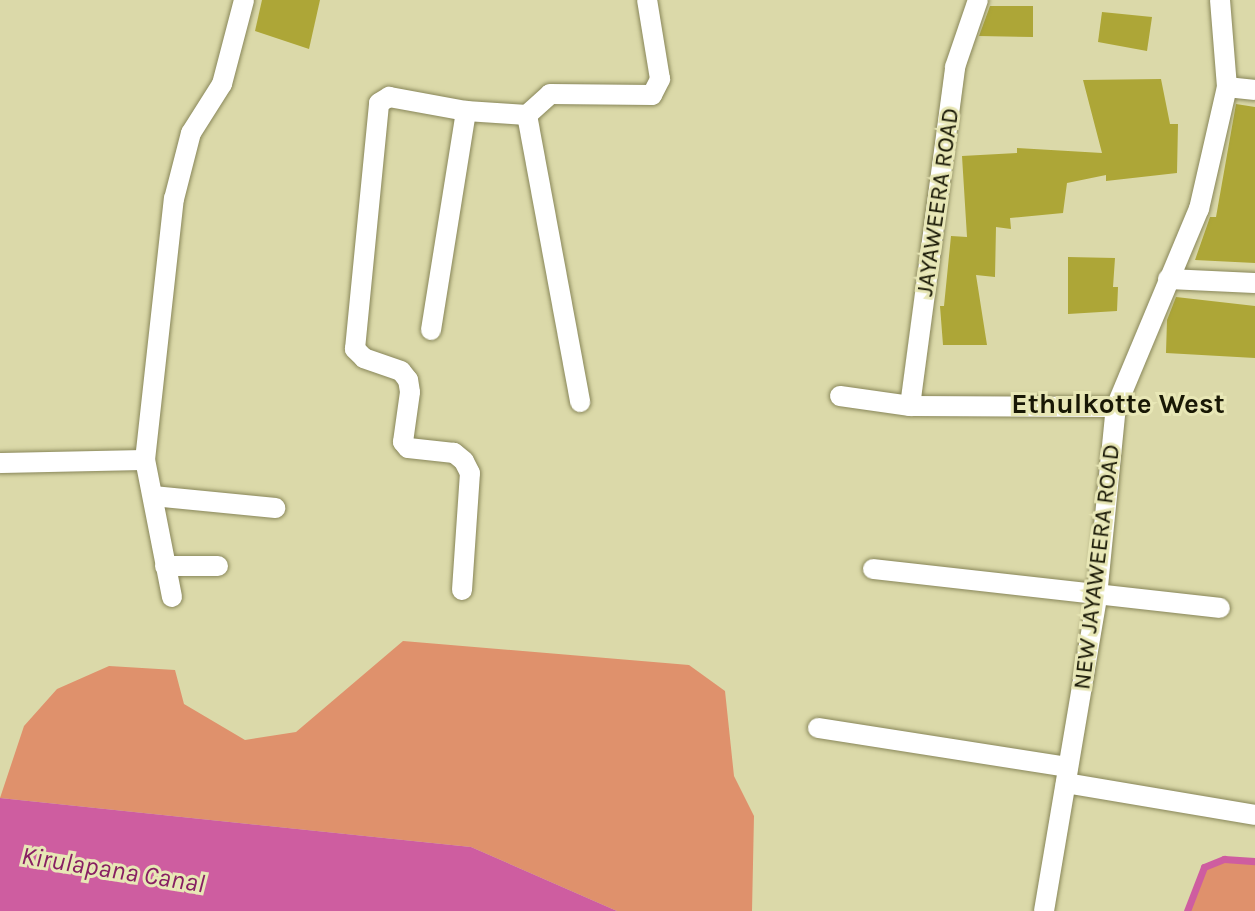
<!DOCTYPE html>
<style>
body{margin:0}
#map{position:relative;width:1255px;height:911px;overflow:hidden;background:#dbd9a9;font-family:Karla,sans-serif}
div>[style]{position:absolute}
.green>*{inset:0;background:#df916c}
.water>*{inset:0;background:#ce5da0}
.stream>*{height:7px;margin:-3.5px;padding:0 3.5px;transform-origin:3.5px;border-radius:3.5px;background:#ce5da0}
.building>*{inset:0;background:#ada637}
.roads{filter:drop-shadow(0 0 2px #888659) drop-shadow(0 0 2px #888659)}
.street>*{height:20px;margin:-10px;padding:0 10px;transform-origin:10px;border-radius:10px;background:#fff}
span{translate:-50% -50%;white-space:nowrap;text-align:center;line-height:1.15;-webkit-text-stroke:6px #e8e7b6;paint-order:stroke}
.street-label{font-size:24px;color:#181705}
.water-label{font-size:26px;color:#871f62;font-style:italic}
.quarter-label{font-size:28px;color:#181705;font-weight:700}
</style>
<div id="map">
<div class="green">
<i style="clip-path:polygon(403px 641px,689px 665px,725px 691px,734px 776px,754px 816px,752px 911px,617px 911px,471px 847px,0 798px,24px 726px,57px 689px,109px 666px,175px 670px,184px 704px,245px 740px,296px 732px)"></i>
<i style="clip-path:polygon(1224px 859px,1255px 861px,1255px 911px,1187px 911px,1204px 867px)"></i>
</div>
<div class="water">
<i style="clip-path:polygon(0 798px,471px 847px,617px 911px,0 911px)"></i>
</div>
<div class="stream">
<i style="left:1187px;top:911px;width:47px;rotate:-68.9deg"></i>
<i style="left:1204px;top:867px;width:22px;rotate:-22deg"></i>
<i style="left:1224px;top:859px;width:31px;rotate:4deg"></i>
</div>
<div class="building">
<i style="clip-path:polygon(262px 0,320px 0,309px 49px,255px 31px)"></i>
<i style="clip-path:polygon(990px 6px,1033px 6px,1033px 37px,979px 36px)"></i>
<i style="clip-path:polygon(1102px 12px,1152px 17px,1147px 51px,1098px 42px)"></i>
<i style="clip-path:polygon(1161px 79px,1170px 124px,1178px 124px,1177px 173px,1106px 181px,1106px 175px,1067px 183px,1063px 213px,1010px 218px,1011px 229px,996px 227px,995px 277px,976px 275px,987px 345px,943px 345px,940px 306px,944px 306px,951px 236px,967px 237px,962px 156px,1017px 153px,1017px 148px,1102px 153px,1083px 80px)"></i>
<i style="clip-path:polygon(1236px 104px,1255px 107px,1255px 263px,1195px 260px,1210px 217px,1216px 217px)"></i>
<i style="clip-path:polygon(1068px 257px,1115px 258px,1113px 287px,1118px 287px,1117px 311px,1068px 314px)"></i>
<i style="clip-path:polygon(1176px 297px,1255px 306px,1255px 358px,1166px 353px,1167px 320px)"></i>
</div>
<div class="roads">
<div class="street">
<i style="left:1227px;top:87px;width:28px;rotate:6deg"></i>
<i style="left:527px;top:115px;width:292px;rotate:79.5deg"></i>
<i style="left:1168px;top:279px;width:87px;rotate:2.6deg"></i>
<i style="left:431px;top:330px;width:222px;rotate:-80.9deg"></i>
<i style="left:466px;top:111px;width:61px;rotate:3.8deg"></i>
<i style="left:527px;top:115px;width:31px;rotate:-42deg"></i>
<i style="left:550px;top:94px;width:102px;rotate:0.6deg"></i>
<i style="left:652px;top:95px;width:18px;rotate:-63deg"></i>
<i style="left:660px;top:79px;width:80px;rotate:-99.3deg"></i>
<i style="left:840px;top:396px;width:71px;rotate:8.1deg"></i>
<i style="left:910px;top:406px;width:206px;rotate:0.3deg"></i>
<i style="left:910px;top:406px;width:342px;rotate:-82.4deg"></i>
<i style="left:955px;top:67px;width:71px;rotate:-71.1deg"></i>
<i style="left:0;top:463px;width:145px;rotate:-1.2deg"></i>
<i style="left:153px;top:496px;width:123px;rotate:5.6deg"></i>
<i style="left:165px;top:566px;width:53px"></i>
<i style="left:873px;top:569px;width:349px;rotate:6.4deg"></i>
<i style="left:462px;top:590px;width:117px;rotate:-86.1deg"></i>
<i style="left:470px;top:473px;width:13px;rotate:-117deg"></i>
<i style="left:464px;top:461px;width:13px;rotate:-141deg"></i>
<i style="left:454px;top:453px;width:46px;rotate:-173.8deg"></i>
<i style="left:408px;top:448px;width:8px;rotate:-130deg"></i>
<i style="left:403px;top:442px;width:50px;rotate:-82deg"></i>
<i style="left:410px;top:392px;width:12px;rotate:-99deg"></i>
<i style="left:408px;top:380px;width:11px;rotate:-128deg"></i>
<i style="left:401px;top:371px;width:39px;rotate:-161deg"></i>
<i style="left:364px;top:358px;width:13px;rotate:-135deg"></i>
<i style="left:355px;top:349px;width:247px;rotate:-84.4deg"></i>
<i style="left:379px;top:103px;width:12px;rotate:-31deg"></i>
<i style="left:389px;top:97px;width:78px;rotate:10.3deg"></i>
<i style="left:172px;top:597px;width:140px;rotate:-101.1deg"></i>
<i style="left:145px;top:460px;width:263px;rotate:-83.7deg"></i>
<i style="left:174px;top:199px;width:68px;rotate:-75.6deg"></i>
<i style="left:191px;top:133px;width:58px;rotate:-57.7deg"></i>
<i style="left:222px;top:84px;width:87px;rotate:-75.3deg"></i>
<i style="left:818px;top:728px;width:253px;rotate:8.9deg"></i>
<i style="left:1066px;top:783px;width:192px;rotate:9.6deg"></i>
<i style="left:1044px;top:911px;width:319px;rotate:-80.4deg"></i>
<i style="left:1097px;top:596px;width:190px;rotate:-84.3deg"></i>
<i style="left:1116px;top:407px;width:215px;rotate:-67.3deg"></i>
<i style="left:1199px;top:209px;width:125px;rotate:-77.1deg"></i>
<i style="left:1227px;top:87px;width:87px;rotate:-94.6deg"></i>
</div>
</div>
<div class="street-label">
<span style="left:938px;top:202px;rotate:-82deg">JAYAWEERA ROAD</span>
<span style="left:1097px;top:567px;rotate:-83deg">NEW JAYAWEERA ROAD</span>
</div>
<div class="water-label">
<span style="left:113px;top:870px;rotate:9deg">Kirulapana Canal</span>
</div>
<div class="quarter-label">
<span style="left:1118px;top:404px">Ethulkotte West</span>
</div>
</div>
